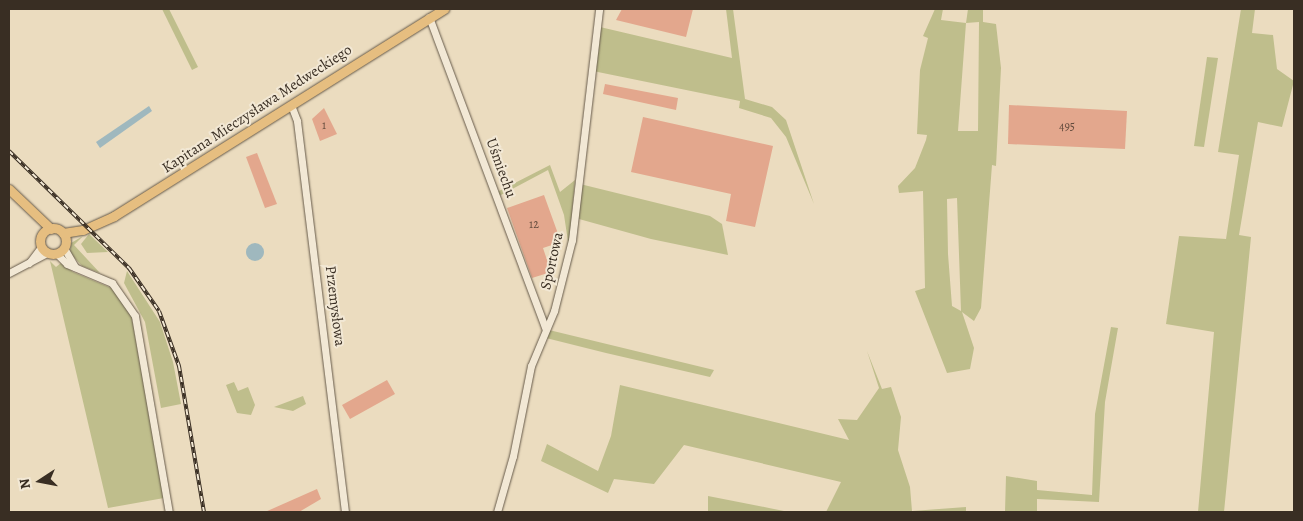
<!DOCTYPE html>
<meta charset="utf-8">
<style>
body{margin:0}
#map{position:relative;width:1303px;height:521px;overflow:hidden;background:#ebdcbf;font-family:Alegreya,serif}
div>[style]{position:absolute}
.green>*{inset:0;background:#bfbe8c}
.water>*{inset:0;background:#9fb8be}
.round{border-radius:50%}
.building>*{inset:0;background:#e3a78d}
.roads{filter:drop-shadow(0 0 1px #665a4a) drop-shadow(0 0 1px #665a4a)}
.minor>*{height:7px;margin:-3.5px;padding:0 3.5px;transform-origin:3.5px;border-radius:3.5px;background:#f2e8d5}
.major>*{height:9px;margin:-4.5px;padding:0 4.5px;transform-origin:4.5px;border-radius:4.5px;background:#e6be80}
.major>.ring{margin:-4.5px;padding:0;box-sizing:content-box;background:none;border:9px solid #e6be80;border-radius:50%}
.rail>*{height:4px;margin-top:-2px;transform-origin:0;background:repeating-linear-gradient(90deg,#f2e8d5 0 5.5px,#392e23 0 11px);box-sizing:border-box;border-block:1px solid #392e23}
span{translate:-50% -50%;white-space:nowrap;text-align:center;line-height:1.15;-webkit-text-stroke:4px #f2e8d5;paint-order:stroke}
.number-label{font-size:12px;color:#644c3e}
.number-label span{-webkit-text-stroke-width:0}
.street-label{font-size:15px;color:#392e23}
.frame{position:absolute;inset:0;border:10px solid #392e23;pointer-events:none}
.north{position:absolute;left:15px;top:456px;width:50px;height:50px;-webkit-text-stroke:4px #f2e8d5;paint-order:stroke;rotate:259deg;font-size:14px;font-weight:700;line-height:20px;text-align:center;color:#392e23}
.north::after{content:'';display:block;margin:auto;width:18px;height:22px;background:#392e23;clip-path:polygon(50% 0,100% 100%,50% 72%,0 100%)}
</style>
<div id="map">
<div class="green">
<i style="clip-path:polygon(162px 9px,169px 9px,198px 67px,192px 70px)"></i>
<i style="clip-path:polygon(726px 9px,733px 9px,745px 99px,772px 107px,786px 120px,814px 204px,786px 137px,771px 118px,739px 108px,740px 101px,593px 71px,600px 27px,732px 58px)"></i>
<i style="clip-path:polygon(evenodd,935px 9px,943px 9px,941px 20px,966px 23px,968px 9px,983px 9px,983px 22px,996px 24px,1001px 68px,996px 166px,992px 165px,981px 308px,974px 321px,962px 312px,974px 348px,970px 369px,947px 373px,915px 291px,925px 288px,923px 191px,899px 193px,898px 186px,915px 168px,926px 140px,927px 135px,917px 134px,920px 70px,928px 38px,923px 36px,935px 9px,979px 22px,978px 131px,958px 131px,966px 23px,979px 22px,935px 9px,957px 198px,961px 311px,952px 306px,948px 254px,947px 199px,957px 198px)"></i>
<i style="clip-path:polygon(1241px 9px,1255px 9px,1252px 33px,1273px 35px,1277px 69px,1294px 81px,1282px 127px,1258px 122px,1239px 235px,1251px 237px,1224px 512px,1198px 512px,1214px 332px,1166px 324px,1179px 236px,1226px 239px,1239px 155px,1218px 152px)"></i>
<i style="clip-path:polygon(1207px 57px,1218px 58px,1204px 147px,1194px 146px)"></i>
<i style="clip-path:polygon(550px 165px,560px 192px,575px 180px,569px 248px,564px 215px,548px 170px,499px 196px,497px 192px)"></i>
<i style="clip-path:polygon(580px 184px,710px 216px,722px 224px,728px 255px,651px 239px,579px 219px)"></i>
<i style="clip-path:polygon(89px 234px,108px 252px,87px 253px,81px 244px)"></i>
<i style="clip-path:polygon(83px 236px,74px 245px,100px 273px,82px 266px,70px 253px,71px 243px)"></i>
<i style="clip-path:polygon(50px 261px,56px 267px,61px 263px,73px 272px,116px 290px,131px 313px,164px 498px,108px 508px)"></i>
<i style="clip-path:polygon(127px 271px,160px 322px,173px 362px,181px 404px,161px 408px,145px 322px,124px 283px)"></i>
<i style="clip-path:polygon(1111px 327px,1118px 328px,1105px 402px,1099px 502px,1037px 499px,1037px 512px,1005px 512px,1006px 476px,1037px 481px,1037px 490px,1092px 495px,1095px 414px)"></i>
<i style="clip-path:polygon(549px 330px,714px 370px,710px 377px,606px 353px,546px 338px)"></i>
<i style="clip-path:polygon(867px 351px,882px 389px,891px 387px,901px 417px,898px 450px,910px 487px,912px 511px,966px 507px,966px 512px,826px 512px,841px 482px,684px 445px,654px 484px,614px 479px,608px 493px,541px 461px,547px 444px,598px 471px,611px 436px,620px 385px,849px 440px,838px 419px,857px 420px,879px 388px)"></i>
<i style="clip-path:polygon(234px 382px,238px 391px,248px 387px,255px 405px,251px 415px,237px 413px,226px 385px)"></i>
<i style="clip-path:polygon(303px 396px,306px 404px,293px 411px,274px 407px)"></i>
<i style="clip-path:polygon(708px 496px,769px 508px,789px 512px,708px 512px)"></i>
</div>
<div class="water">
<i style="clip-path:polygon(149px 106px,152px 111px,100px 148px,96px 142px)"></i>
<i class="round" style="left:246px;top:243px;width:18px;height:18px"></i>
</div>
<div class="building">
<i style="clip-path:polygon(622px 9px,693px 9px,686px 37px,616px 20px)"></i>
<i style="clip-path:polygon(605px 84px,678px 98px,676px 110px,603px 94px)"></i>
<i style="clip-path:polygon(1009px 105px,1127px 111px,1125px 149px,1008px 144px)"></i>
<i style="clip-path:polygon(324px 108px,337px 134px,320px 141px,312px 119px)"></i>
<i style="clip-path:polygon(643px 117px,773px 146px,755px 227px,726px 221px,731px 194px,631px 172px)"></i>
<i style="clip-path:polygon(257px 153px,277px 204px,265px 208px,246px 157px)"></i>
<i style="clip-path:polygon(544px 195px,561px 242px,543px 248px,551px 272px,532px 278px,507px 208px)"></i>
<i style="clip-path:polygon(387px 380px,395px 394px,350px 419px,342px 405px)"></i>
<i style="clip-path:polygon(317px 489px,321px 499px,299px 512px,265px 512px)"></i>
</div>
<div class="roads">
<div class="minor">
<i style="left:429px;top:17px;width:332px;rotate:69.5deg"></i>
<i style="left:291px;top:105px;width:17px;rotate:69deg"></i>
<i style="left:297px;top:121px;width:394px;rotate:83deg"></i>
<i style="left:64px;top:248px;width:22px;rotate:60deg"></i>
<i style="left:57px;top:254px;width:14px;rotate:45deg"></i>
<i style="left:67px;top:264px;width:49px;rotate:22.9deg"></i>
<i style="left:112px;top:283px;width:40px;rotate:55.1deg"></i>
<i style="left:135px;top:316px;width:199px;rotate:80.2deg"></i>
<i style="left:29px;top:263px;width:20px;rotate:-53deg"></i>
<i style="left:9px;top:273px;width:43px;rotate:-27.8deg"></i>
<i style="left:497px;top:512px;width:58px;rotate:-74.1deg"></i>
<i style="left:513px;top:456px;width:92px;rotate:-78.7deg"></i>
<i style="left:531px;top:366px;width:60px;rotate:-67.3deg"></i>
<i style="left:554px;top:311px;width:73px;rotate:-75.8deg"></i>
<i style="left:572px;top:240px;width:233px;rotate:-83.3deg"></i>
</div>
<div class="major">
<i style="left:9px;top:189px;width:58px;rotate:43.6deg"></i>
<i class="ring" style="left:40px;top:228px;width:17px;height:17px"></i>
<i style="left:63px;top:233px;width:20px;rotate:-9deg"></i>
<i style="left:83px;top:230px;width:34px;rotate:-24deg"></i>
<i style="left:114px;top:216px;width:390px;rotate:-32.1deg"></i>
</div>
</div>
<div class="rail">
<i style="left:9px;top:151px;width:168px;rotate:44.3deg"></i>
<i style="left:129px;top:268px;width:52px;rotate:55.1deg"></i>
<i style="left:159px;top:311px;width:59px;rotate:70deg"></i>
<i style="left:179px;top:366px;width:148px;rotate:80.3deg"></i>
</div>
<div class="number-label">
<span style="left:324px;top:126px">1</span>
<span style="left:1067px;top:127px">495</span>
<span style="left:534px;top:225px">12</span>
</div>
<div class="street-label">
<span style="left:257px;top:109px;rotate:-33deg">Kapitana Mieczysława Medweckiego</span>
<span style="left:501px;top:168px;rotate:70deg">Uśmiechu</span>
<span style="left:552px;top:261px;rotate:-77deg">Sportowa</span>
<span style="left:335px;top:306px;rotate:83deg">Przemysłowa</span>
</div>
<div class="frame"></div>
<div class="north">N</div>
</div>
